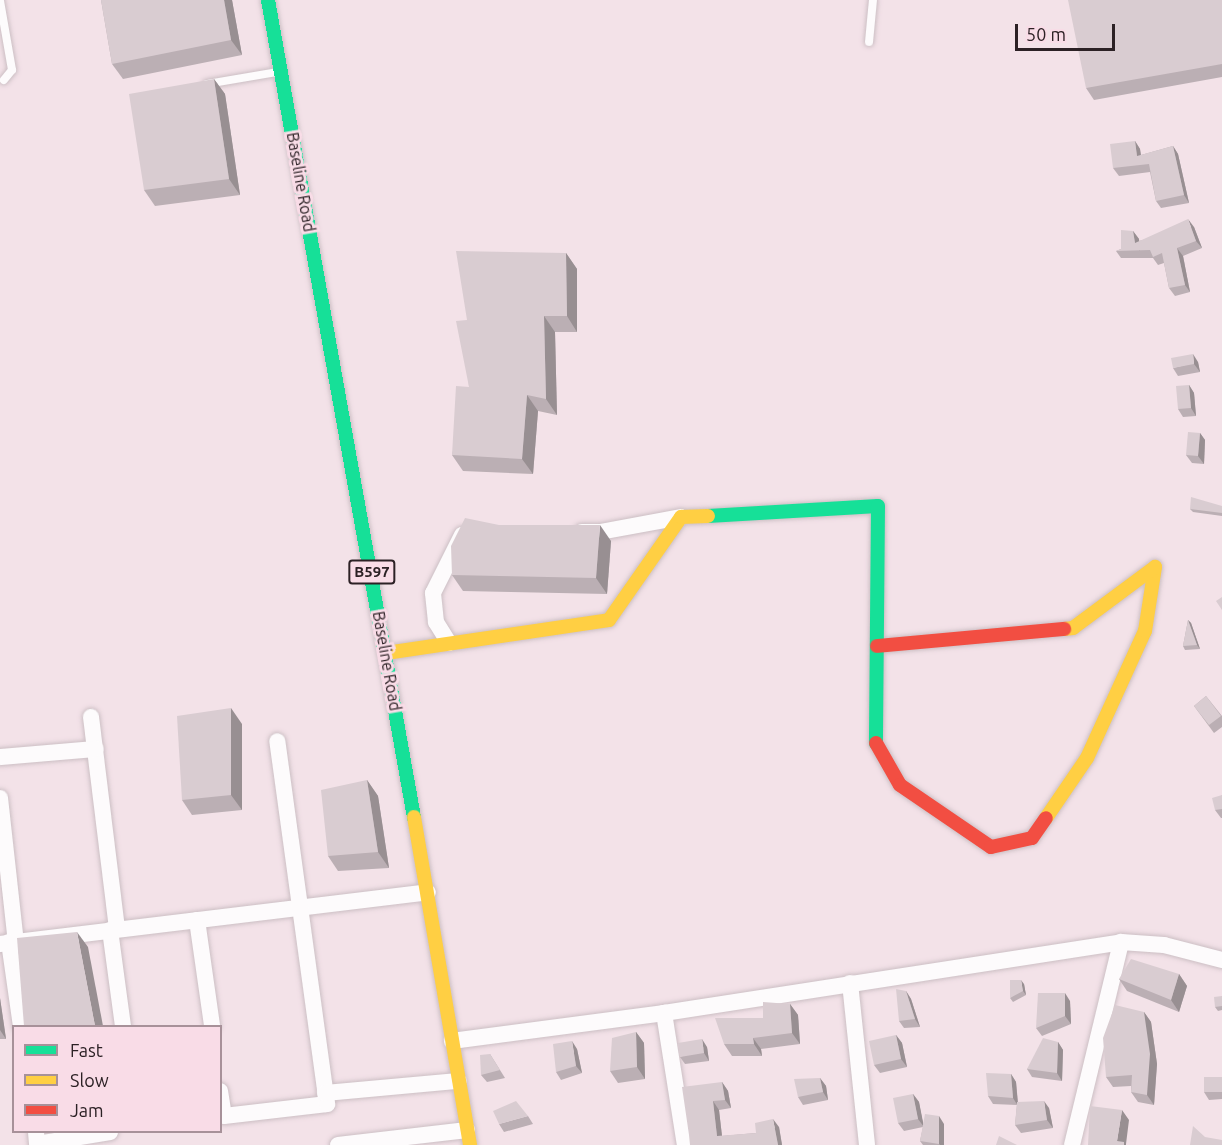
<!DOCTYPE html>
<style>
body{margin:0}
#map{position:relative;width:1222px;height:1145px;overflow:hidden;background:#f3e2e8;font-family:Ubuntu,sans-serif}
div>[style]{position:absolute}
.roads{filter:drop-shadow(0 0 2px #ccbfc4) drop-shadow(0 0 2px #ccbfc4)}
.lane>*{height:8px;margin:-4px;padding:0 4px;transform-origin:4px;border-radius:4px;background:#fdfbfc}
.street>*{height:16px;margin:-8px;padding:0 8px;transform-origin:8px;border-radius:8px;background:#fdfbfc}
.fast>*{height:14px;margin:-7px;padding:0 7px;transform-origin:7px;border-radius:7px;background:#16e098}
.slow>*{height:14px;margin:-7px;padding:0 7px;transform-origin:7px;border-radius:7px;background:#ffcf43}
.jam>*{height:14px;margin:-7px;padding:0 7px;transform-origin:7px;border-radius:7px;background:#f24e42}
.wall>*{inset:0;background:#bbafb4}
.shaded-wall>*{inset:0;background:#988f92}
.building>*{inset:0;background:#d9ccd1}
span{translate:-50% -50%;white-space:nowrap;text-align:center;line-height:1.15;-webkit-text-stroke:6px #f9dce7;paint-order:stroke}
.shield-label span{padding:2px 4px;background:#f9dce7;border:2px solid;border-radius:4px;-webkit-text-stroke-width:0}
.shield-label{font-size:15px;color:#2c2125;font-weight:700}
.street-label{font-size:16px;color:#2c2125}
.legend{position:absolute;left:12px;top:1025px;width:210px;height:108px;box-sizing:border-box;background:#f9dce7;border:2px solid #a79199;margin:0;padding:8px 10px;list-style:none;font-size:18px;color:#2c2125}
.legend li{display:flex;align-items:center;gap:12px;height:30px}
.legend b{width:30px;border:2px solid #a79199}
.scale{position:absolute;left:1015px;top:24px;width:100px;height:27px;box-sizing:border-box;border:3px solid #2c2125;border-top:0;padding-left:8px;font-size:18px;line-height:21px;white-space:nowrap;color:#2c2125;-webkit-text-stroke:4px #f9dce7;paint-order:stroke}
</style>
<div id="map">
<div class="roads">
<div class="lane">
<i style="left:0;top:1px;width:70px;rotate:80.1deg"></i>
<i style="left:12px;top:70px;width:13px;rotate:129deg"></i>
<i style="left:869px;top:42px;width:42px;rotate:-84.6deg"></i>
<i style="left:207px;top:84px;width:71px;rotate:-9.7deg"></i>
</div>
<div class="street">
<i style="left:582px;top:532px;width:18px"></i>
<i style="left:600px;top:532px;width:82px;rotate:-10.5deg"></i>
<i style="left:449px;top:643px;width:25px;rotate:-122deg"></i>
<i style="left:436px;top:622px;width:29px;rotate:-96deg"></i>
<i style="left:433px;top:593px;width:65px;rotate:-63.4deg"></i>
<i style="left:91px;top:717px;width:214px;rotate:83deg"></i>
<i style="left:0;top:757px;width:96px;rotate:-4.8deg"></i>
<i style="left:0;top:798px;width:145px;rotate:83.7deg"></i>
<i style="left:197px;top:920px;width:107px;rotate:81.9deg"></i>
<i style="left:110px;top:930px;width:97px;rotate:82.3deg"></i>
<i style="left:9px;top:942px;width:85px;rotate:81.9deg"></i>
<i style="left:0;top:944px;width:431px;rotate:-6.9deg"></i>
<i style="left:850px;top:983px;width:163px;rotate:84deg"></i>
<i style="left:664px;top:1013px;width:134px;rotate:81deg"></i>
<i style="left:452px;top:1041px;width:214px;rotate:-7.5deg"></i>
<i style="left:664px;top:1013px;width:462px;rotate:-8.8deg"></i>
<i style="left:1121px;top:942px;width:43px;rotate:4deg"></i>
<i style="left:1164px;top:945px;width:60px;rotate:14.5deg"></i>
<i style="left:220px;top:1091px;width:25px;rotate:81deg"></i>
<i style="left:224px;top:1116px;width:104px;rotate:-6.6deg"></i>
<i style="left:327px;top:1104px;width:366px;rotate:-97.8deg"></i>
<i style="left:325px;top:1093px;width:134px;rotate:-5.2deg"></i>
<i style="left:36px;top:1132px;width:12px;rotate:85deg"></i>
<i style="left:37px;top:1144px;width:74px;rotate:-9.3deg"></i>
<i style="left:338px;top:1145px;width:130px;rotate:-6.6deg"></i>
<i style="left:1072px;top:1145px;width:209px;rotate:-76.4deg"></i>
</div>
<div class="fast">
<i style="left:268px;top:0;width:830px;rotate:79.87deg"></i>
<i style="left:708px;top:516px;width:170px;rotate:-3.4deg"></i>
<i style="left:878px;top:506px;width:237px;rotate:90.5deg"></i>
</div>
<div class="slow">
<i style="left:386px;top:653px;width:225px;rotate:-8.4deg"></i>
<i style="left:609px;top:620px;width:126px;rotate:-55deg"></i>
<i style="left:681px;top:517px;width:27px;rotate:-2deg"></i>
<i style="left:414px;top:817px;width:333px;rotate:80.3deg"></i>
<i style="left:1046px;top:818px;width:73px;rotate:-55.7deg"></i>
<i style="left:1087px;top:758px;width:140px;rotate:-65.5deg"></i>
<i style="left:1145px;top:631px;width:65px;rotate:-81.1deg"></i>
<i style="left:1155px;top:567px;width:102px;rotate:143.4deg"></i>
<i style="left:1073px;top:628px;width:9px;rotate:174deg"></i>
</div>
<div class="jam">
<i style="left:877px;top:646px;width:188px;rotate:-5.2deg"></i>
<i style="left:876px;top:743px;width:48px;rotate:60.3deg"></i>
<i style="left:900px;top:785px;width:110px;rotate:34.3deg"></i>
<i style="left:991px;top:847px;width:42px;rotate:-12.4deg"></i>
<i style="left:1032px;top:838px;width:24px;rotate:-55deg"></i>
</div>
</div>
<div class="wall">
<i style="clip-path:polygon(101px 0,232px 0,242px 55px,123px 79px,112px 64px)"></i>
<i style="clip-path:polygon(1222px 0,1222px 77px,1094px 100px,1086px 88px)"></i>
<i style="clip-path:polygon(214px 79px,225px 94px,240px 195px,155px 206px,144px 190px)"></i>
<i style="clip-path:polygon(1135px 141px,1140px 149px,1141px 155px,1173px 146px,1178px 154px,1189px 203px,1161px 208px,1156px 201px,1150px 172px,1119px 176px,1113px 168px)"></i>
<i style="clip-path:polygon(1194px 227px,1202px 248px,1183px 256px,1190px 292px,1175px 296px,1169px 288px,1164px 263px,1158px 265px,1153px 258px,1121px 258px,1116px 251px,1121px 249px,1133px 231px,1139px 239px,1139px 241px)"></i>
<i style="clip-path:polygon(566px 253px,577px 269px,577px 332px,555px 332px,557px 415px,538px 411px,533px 474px,463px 471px,452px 455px,469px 387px,467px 320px)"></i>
<i style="clip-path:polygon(1198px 362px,1200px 372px,1178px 376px,1173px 368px)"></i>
<i style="clip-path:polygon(1189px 385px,1194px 393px,1196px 416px,1183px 417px,1178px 409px)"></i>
<i style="clip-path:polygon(1200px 433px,1205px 440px,1204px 464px,1192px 463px,1186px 455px)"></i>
<i style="clip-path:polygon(1222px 506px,1222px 516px,1193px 512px,1190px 509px)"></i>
<i style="clip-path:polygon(499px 525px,611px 541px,607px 594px,463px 591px,452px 575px)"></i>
<i style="clip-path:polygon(1188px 620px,1191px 623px,1200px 649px,1185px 650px,1183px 646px)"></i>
<i style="clip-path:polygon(1206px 696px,1222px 716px,1222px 727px,1214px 733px,1194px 706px)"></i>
<i style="clip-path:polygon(242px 724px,242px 810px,192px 815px,182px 800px)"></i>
<i style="clip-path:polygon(367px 780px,378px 796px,389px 868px,338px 871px,328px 856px)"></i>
<i style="clip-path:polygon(1222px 795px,1222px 818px,1221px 818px,1215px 810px)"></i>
<i style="clip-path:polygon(1179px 974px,1187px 986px,1179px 1012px,1127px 991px,1119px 979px)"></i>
<i style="clip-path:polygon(1024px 984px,1026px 995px,1013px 1002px,1010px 998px)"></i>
<i style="clip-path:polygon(906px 991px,911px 999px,920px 1027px,904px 1028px,899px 1021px)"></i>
<i style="clip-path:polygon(1222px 996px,1222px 1010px,1218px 1011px,1215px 1007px)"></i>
<i style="clip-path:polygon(0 998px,6px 1039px,0 1039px)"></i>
<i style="clip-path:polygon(1070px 1001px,1071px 1024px,1042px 1036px,1036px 1028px)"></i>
<i style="clip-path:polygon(790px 1004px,798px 1015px,800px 1044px,761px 1049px,762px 1056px,732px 1056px,724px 1044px,763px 1018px)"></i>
<i style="clip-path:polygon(1144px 1012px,1151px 1022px,1157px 1064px,1154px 1105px,1138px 1102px,1131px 1092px,1131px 1086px,1113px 1087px,1106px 1077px)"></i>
<i style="clip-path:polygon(636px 1032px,644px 1043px,645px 1079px,618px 1083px,610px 1071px)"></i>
<i style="clip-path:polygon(896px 1035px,902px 1043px,907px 1067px,880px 1073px,874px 1065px)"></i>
<i style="clip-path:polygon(1058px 1042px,1063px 1050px,1062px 1081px,1032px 1077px,1027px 1069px)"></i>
<i style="clip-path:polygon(707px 1047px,709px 1061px,685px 1064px,680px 1057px)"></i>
<i style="clip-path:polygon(577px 1049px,582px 1073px,561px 1080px,556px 1072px)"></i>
<i style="clip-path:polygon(490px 1054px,505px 1078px,487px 1082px,481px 1075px)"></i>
<i style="clip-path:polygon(1011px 1074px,1016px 1082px,1018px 1102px,1049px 1108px,1053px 1128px,1021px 1133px,1015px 1125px,1017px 1105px,993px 1104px,988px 1096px)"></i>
<i style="clip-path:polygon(1222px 1077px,1222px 1099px,1209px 1100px,1204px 1092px)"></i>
<i style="clip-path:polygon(820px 1078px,826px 1086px,828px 1100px,803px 1105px,798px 1097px)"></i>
<i style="clip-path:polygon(722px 1082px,728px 1091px,731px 1108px,719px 1110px,722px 1136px,756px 1133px,779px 1127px,782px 1145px,689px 1135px)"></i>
<i style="clip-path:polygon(913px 1094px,919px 1102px,923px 1124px,944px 1124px,944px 1145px,923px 1145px,920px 1141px,923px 1127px,904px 1131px,898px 1123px)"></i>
<i style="clip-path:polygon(528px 1116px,533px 1124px,504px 1132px,499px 1124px)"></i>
</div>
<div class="shaded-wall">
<i style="clip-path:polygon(224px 0,232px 0,242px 55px,231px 40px)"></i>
<i style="clip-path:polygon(214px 79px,225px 94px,240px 195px,229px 179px)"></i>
<i style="clip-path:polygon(1135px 141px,1140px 149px,1142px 164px,1137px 156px)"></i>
<i style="clip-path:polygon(1173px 146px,1178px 154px,1189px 203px,1184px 195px)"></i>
<i style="clip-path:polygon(1188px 219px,1194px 227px,1202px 248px,1196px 241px)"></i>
<i style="clip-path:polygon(1133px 231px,1139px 239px,1140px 251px,1135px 243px)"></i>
<i style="clip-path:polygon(1177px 248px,1183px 256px,1190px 292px,1185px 285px)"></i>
<i style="clip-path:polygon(566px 253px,577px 269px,577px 332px,567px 316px)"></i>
<i style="clip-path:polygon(544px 316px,555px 332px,557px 415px,546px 399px)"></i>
<i style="clip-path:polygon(1193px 354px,1198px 362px,1200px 372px,1194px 364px)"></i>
<i style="clip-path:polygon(1189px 385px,1194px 393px,1196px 416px,1191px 408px)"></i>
<i style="clip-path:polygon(527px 395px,538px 411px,533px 474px,522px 459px)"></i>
<i style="clip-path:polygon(1200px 433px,1205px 440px,1204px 464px,1198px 456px)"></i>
<i style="clip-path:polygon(600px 525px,611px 541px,607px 594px,596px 578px)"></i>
<i style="clip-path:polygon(1188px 620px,1191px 623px,1200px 649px,1197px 645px)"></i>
<i style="clip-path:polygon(231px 708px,242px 724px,242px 810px,231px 795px)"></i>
<i style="clip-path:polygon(367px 780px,378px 796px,389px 868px,378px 852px)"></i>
<i style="clip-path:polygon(77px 932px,88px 947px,103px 1026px,95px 1026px)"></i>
<i style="clip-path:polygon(1179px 974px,1187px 986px,1179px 1012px,1171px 1000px)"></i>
<i style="clip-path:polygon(1021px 980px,1024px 984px,1026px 995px,1023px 991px)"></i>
<i style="clip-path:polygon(906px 991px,911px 999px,920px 1027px,915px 1019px)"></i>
<i style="clip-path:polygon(1065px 993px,1070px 1001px,1071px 1024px,1065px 1016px)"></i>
<i style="clip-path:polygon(0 998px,6px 1039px,0 1030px)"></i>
<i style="clip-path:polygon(790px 1004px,798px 1015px,800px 1044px,792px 1033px)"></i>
<i style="clip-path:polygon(1144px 1012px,1151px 1022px,1157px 1064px,1154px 1105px,1147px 1095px)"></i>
<i style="clip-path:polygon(636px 1032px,644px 1043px,645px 1079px,637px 1067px)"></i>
<i style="clip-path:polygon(896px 1035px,902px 1043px,907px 1067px,901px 1059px)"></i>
<i style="clip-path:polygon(753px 1038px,761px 1049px,762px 1056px,754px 1044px)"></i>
<i style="clip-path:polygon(702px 1039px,707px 1047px,709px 1061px,704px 1053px)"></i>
<i style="clip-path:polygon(572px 1041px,577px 1049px,582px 1073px,576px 1066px)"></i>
<i style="clip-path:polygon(1058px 1042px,1063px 1050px,1062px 1081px,1057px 1073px)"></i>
<i style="clip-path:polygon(1011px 1074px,1016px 1082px,1018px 1106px,1013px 1098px)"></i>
<i style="clip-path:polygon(820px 1078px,826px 1086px,828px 1100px,823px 1092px)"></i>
<i style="clip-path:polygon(722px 1082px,728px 1091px,731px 1108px,725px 1100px)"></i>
<i style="clip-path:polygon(913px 1094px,919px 1102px,924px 1127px,918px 1119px)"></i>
<i style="clip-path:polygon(713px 1101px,719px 1110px,723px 1145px,717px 1136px)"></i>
<i style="clip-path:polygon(1044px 1101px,1049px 1108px,1053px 1128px,1047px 1120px)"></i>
<i style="clip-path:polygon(1122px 1110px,1129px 1120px,1126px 1144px,1126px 1145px,1120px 1145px,1117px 1141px)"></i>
<i style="clip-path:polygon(939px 1116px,944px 1124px,944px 1145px,940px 1145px,939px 1144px)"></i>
<i style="clip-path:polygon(773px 1119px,779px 1127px,782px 1145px,778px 1145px)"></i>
</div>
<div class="building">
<i style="clip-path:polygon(101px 0,224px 0,231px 40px,112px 64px)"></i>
<i style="clip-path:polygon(1068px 0,1222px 0,1222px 64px,1086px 88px)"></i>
<i style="clip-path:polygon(214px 79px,229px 179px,144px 190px,129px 94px)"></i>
<i style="clip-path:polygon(1135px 141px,1137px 156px,1173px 146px,1184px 195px,1156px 201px,1149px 164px,1113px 168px,1110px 144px)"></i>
<i style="clip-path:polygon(1188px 219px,1196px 241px,1177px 248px,1185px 285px,1169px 288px,1162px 253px,1153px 257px,1150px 250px,1116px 251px,1121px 249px,1121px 230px,1133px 231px,1135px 243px)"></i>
<i style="clip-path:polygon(456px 251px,566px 253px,567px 316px,544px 316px,546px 399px,527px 395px,522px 459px,452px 455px,456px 386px,469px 387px,456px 321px,467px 320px)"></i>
<i style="clip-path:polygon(1193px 354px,1194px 364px,1173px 368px,1171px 358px)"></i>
<i style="clip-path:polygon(1189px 385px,1191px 408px,1178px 409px,1176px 386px)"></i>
<i style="clip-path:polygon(1188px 432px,1200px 433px,1198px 456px,1186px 455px)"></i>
<i style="clip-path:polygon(1191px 497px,1222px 506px,1222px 513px,1190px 509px)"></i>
<i style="clip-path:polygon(465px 518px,499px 525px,600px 525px,596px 578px,452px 575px,451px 546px)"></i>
<i style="clip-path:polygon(1222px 597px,1222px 610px,1216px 601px)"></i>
<i style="clip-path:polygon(1188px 620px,1197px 645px,1183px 646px)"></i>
<i style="clip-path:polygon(1206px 696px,1221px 716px,1209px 725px,1194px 706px)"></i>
<i style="clip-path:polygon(231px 708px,231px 795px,182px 800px,177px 716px)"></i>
<i style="clip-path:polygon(367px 780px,378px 852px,328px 856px,321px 790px)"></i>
<i style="clip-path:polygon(1222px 795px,1222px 809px,1215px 810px,1212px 798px)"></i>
<i style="clip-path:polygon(77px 932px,95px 1026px,24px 1026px,17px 938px)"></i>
<i style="clip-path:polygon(1131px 959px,1179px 974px,1171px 1000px,1119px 979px)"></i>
<i style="clip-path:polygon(1010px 980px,1021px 980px,1023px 991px,1010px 998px)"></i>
<i style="clip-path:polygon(896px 989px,906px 991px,915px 1019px,899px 1021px)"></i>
<i style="clip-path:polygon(1038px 993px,1065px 993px,1065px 1016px,1036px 1028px)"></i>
<i style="clip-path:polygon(1222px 996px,1222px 1006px,1215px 1007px,1214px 997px)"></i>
<i style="clip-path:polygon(763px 1002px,790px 1004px,792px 1033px,753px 1038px,754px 1044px,724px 1044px,715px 1018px,763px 1018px)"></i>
<i style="clip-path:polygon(1115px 1005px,1144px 1012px,1150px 1054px,1147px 1095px,1131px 1092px,1132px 1075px,1106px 1077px,1103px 1038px)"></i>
<i style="clip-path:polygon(636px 1032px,637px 1067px,610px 1071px,612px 1038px)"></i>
<i style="clip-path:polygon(896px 1035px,901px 1059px,874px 1065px,869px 1041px)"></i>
<i style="clip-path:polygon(1043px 1038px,1058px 1042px,1057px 1073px,1027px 1069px)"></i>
<i style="clip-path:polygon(702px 1039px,704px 1053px,680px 1057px,678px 1043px)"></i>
<i style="clip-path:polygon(572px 1041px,576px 1066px,556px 1072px,553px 1044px)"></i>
<i style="clip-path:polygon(490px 1054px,500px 1070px,481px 1075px,480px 1055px)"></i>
<i style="clip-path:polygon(986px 1073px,1011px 1074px,1013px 1098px,988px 1096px)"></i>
<i style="clip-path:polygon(1204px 1077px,1222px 1077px,1222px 1092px,1204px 1092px)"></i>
<i style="clip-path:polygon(820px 1078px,823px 1092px,798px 1097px,794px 1079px)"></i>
<i style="clip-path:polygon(722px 1082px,725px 1100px,713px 1101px,717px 1136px,756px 1133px,755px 1123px,773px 1119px,778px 1145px,690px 1145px,689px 1135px,682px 1087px)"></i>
<i style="clip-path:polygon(913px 1094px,918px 1119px,898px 1123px,893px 1098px)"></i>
<i style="clip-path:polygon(516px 1101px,528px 1116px,499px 1124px,493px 1111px)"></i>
<i style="clip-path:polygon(1044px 1101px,1047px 1120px,1015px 1125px,1017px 1102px)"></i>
<i style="clip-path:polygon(1090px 1106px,1122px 1110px,1117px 1141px,1124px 1142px,1124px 1145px,1088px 1145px)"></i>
<i style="clip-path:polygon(925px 1114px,939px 1116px,939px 1144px,920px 1141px)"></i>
<i style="clip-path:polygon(1193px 1126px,1205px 1137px,1222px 1140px,1222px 1145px,1190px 1145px)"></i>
<i style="clip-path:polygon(999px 1136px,1017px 1145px,996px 1145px)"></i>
</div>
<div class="shield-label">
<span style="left:372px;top:572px">B597</span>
</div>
<div class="street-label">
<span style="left:301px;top:182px;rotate:80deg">Baseline Road</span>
<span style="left:387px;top:661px;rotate:80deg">Baseline Road</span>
</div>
<ul class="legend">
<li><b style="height:8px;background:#16e098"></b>Fast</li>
<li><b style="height:8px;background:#ffcf43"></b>Slow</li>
<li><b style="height:8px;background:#f24e42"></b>Jam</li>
</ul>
<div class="scale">50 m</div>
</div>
